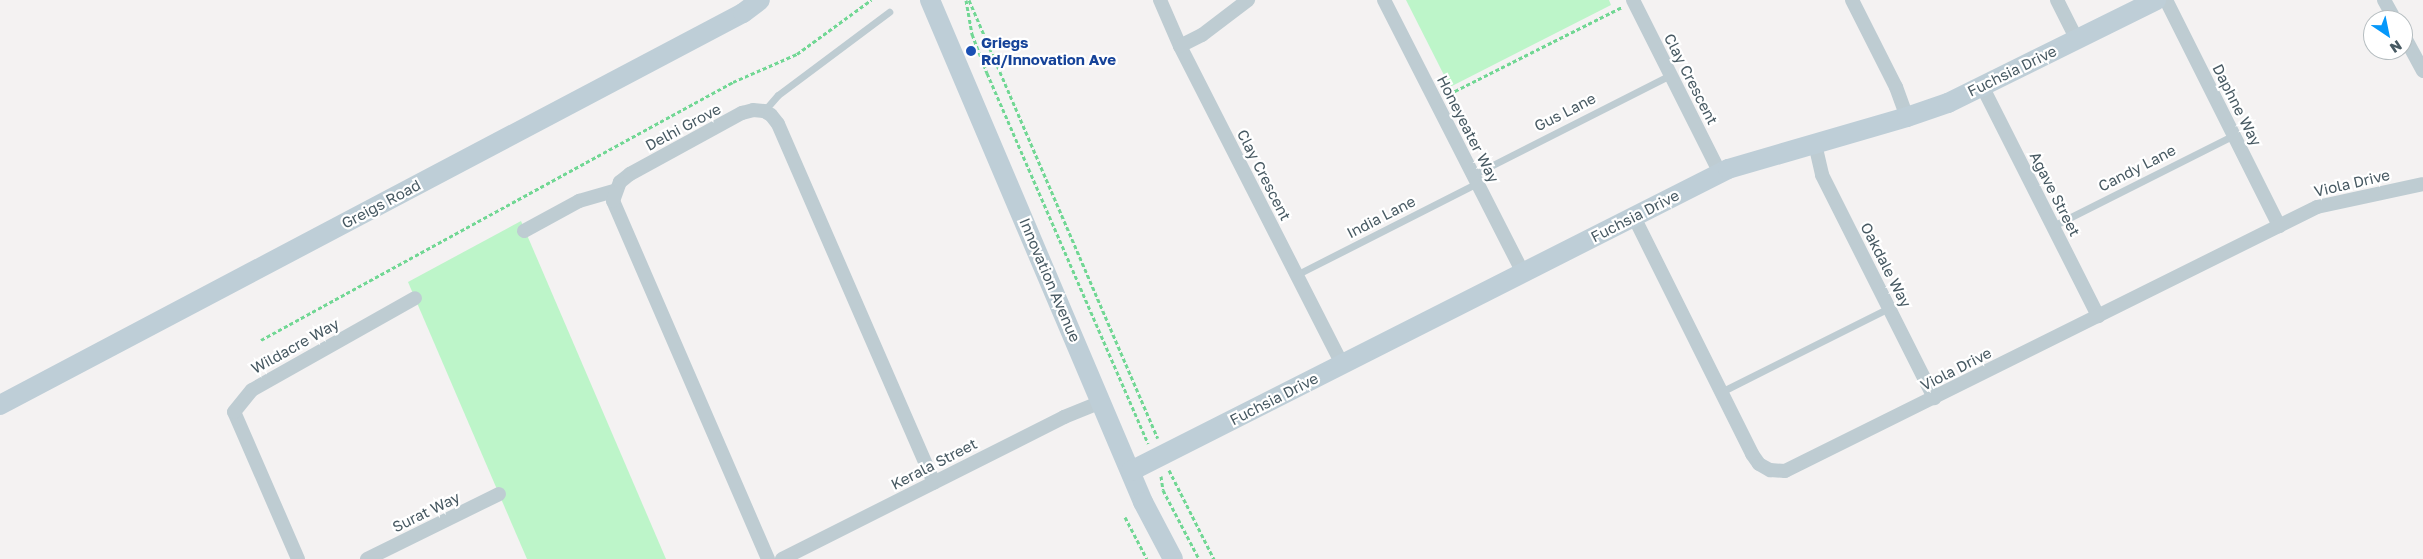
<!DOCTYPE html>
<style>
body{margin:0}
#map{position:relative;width:2423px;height:559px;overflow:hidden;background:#f4f2f2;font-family:"Golos Text",sans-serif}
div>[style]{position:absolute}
.green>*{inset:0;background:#bdf5c9}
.path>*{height:3px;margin-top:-1.5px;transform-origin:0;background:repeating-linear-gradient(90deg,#71d794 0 4px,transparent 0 6.5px)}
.lane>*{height:7px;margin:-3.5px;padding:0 3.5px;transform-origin:3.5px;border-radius:3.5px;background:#beccd2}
.street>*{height:14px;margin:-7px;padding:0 7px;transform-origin:7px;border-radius:7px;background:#beccd2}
.secondary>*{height:20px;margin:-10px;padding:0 10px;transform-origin:10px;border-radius:10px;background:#beced7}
.dots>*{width:14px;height:14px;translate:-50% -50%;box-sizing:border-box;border:2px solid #fff;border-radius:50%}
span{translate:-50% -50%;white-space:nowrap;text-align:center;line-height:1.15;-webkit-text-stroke:4.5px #fff;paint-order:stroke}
.transit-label{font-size:15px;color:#164399;font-weight:700}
.left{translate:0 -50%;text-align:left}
.street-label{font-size:15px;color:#475962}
.north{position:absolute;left:2363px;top:10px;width:50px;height:50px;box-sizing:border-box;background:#fff;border:1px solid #b5bdc0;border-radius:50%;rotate:146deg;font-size:14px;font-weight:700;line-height:20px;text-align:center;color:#475962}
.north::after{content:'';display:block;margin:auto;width:18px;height:22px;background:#0698fa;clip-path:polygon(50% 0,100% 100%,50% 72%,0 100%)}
</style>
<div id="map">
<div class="green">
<i style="clip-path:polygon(1406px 0,1609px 0,1611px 5px,1450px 87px)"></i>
<i style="clip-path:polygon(521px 221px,666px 559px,527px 559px,499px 494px,408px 282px)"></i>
</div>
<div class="path">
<i style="left:966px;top:0;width:35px;rotate:80deg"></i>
<i style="left:972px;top:34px;width:42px;rotate:69deg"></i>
<i style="left:987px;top:73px;width:404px;rotate:66.5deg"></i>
<i style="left:969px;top:0;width:477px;rotate:66.7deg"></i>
<i style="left:1449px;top:94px;width:194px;rotate:-26.7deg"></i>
<i style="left:261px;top:340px;width:538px;rotate:-28.66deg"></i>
<i style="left:733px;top:82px;width:70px;rotate:-23.6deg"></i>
<i style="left:797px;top:54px;width:92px;rotate:-36.1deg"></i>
<i style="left:1169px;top:470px;width:100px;rotate:63.2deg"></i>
<i style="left:1161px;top:476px;width:14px;rotate:82deg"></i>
<i style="left:1163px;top:490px;width:78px;rotate:62.4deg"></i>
<i style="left:1125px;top:517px;width:47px;rotate:62.4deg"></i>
</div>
<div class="lane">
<i style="left:764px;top:111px;width:21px;rotate:-49deg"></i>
<i style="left:778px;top:95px;width:139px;rotate:-36.8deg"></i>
<i style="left:1473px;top:175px;width:221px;rotate:-26.9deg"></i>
<i style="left:2053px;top:226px;width:203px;rotate:-26.7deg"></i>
<i style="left:1296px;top:275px;width:203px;rotate:-26.9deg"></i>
<i style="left:1721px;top:392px;width:188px;rotate:-26.6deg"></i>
</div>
<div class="street">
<i style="left:1160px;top:0;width:50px;rotate:66.5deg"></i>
<i style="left:1180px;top:46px;width:357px;rotate:63deg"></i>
<i style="left:1384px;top:0;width:306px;rotate:63deg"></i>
<i style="left:1633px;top:0;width:194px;rotate:63.3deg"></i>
<i style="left:1852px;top:0;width:97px;rotate:63.2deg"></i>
<i style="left:1896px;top:87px;width:32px;rotate:70deg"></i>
<i style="left:2057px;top:0;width:45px;rotate:63.4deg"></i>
<i style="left:2166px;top:0;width:253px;rotate:63.4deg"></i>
<i style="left:2384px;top:0;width:23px;rotate:61deg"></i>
<i style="left:2403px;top:34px;width:42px;rotate:61.6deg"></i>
<i style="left:1180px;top:46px;width:25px;rotate:-27deg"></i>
<i style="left:1202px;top:35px;width:58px;rotate:-37.3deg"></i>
<i style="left:1982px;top:86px;width:258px;rotate:63.2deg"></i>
<i style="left:1815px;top:144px;width:32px;rotate:77deg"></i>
<i style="left:1822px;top:175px;width:250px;rotate:63.3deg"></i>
<i style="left:1634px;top:217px;width:265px;rotate:63.5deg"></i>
<i style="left:1752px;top:454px;width:12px;rotate:55deg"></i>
<i style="left:1759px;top:464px;width:13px;rotate:29deg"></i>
<i style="left:1770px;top:470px;width:15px;rotate:4deg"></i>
<i style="left:1785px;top:471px;width:594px;rotate:-26.39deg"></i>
<i style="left:2317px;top:207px;width:108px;rotate:-12.2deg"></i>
<i style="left:524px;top:231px;width:63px;rotate:-28.6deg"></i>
<i style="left:579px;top:201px;width:37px;rotate:-16deg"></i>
<i style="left:298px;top:559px;width:160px;rotate:-113.5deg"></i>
<i style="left:234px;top:412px;width:28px;rotate:-51deg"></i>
<i style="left:252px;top:390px;width:187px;rotate:-29.4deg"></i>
<i style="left:367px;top:559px;width:147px;rotate:-26.2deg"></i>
<i style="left:768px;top:559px;width:390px;rotate:-113.4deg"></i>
<i style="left:613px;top:201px;width:20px;rotate:-70deg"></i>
<i style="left:620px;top:182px;width:13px;rotate:-39deg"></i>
<i style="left:630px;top:174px;width:128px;rotate:-28.6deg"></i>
<i style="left:742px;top:113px;width:11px;rotate:-15deg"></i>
<i style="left:753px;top:110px;width:11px;rotate:5deg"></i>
<i style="left:764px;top:111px;width:8px;rotate:30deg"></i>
<i style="left:771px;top:115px;width:11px;rotate:52deg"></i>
<i style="left:778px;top:124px;width:391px;rotate:66.5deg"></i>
<i style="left:782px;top:559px;width:316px;rotate:-26.7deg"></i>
<i style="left:1064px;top:417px;width:40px;rotate:-22deg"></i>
</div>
<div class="secondary">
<i style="left:930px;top:0;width:545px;rotate:67.01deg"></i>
<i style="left:1143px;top:502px;width:64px;rotate:62.2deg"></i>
<i style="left:0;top:405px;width:840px;rotate:-27.82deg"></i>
<i style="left:743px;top:13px;width:21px;rotate:-37deg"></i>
<i style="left:1131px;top:471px;width:669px;rotate:-26.83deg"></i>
<i style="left:1728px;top:169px;width:186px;rotate:-16.2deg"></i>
<i style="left:1907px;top:117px;width:43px;rotate:-18.9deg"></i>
<i style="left:1948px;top:103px;width:232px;rotate:-26.3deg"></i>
</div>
<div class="dots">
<i style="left:971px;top:51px;background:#1a4fb4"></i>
</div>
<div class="transit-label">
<span class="left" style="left:981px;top:51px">Griegs<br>Rd/Innovation Ave</span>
</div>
<div class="street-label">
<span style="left:2012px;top:71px;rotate:-26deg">Fuchsia Drive</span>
<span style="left:1691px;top:79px;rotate:63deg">Clay Crescent</span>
<span style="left:2237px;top:105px;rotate:63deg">Daphne Way</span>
<span style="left:1565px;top:112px;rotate:-27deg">Gus Lane</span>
<span style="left:683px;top:127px;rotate:-28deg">Delhi Grove</span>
<span style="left:1468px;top:129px;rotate:63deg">Honeyeater Way</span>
<span style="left:2137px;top:168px;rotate:-27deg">Candy Lane</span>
<span style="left:1264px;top:175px;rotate:63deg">Clay Crescent</span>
<span style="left:2352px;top:183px;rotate:-13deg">Viola Drive</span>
<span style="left:2055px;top:194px;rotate:63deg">Agave Street</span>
<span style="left:381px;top:204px;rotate:-28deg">Greigs Road</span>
<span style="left:1635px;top:216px;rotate:-27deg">Fuchsia Drive</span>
<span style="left:1381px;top:217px;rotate:-27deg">India Lane</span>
<span style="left:1886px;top:265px;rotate:63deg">Oakdale Way</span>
<span style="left:1050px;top:280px;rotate:67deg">Innovation Avenue</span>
<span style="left:295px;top:346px;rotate:-29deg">Wildacre Way</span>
<span style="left:1956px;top:369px;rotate:-27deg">Viola Drive</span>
<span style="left:1274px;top:399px;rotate:-27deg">Fuchsia Drive</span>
<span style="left:934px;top:464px;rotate:-27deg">Kerala Street</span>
<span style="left:426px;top:512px;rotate:-26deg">Surat Way</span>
</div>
<div class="north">N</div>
</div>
